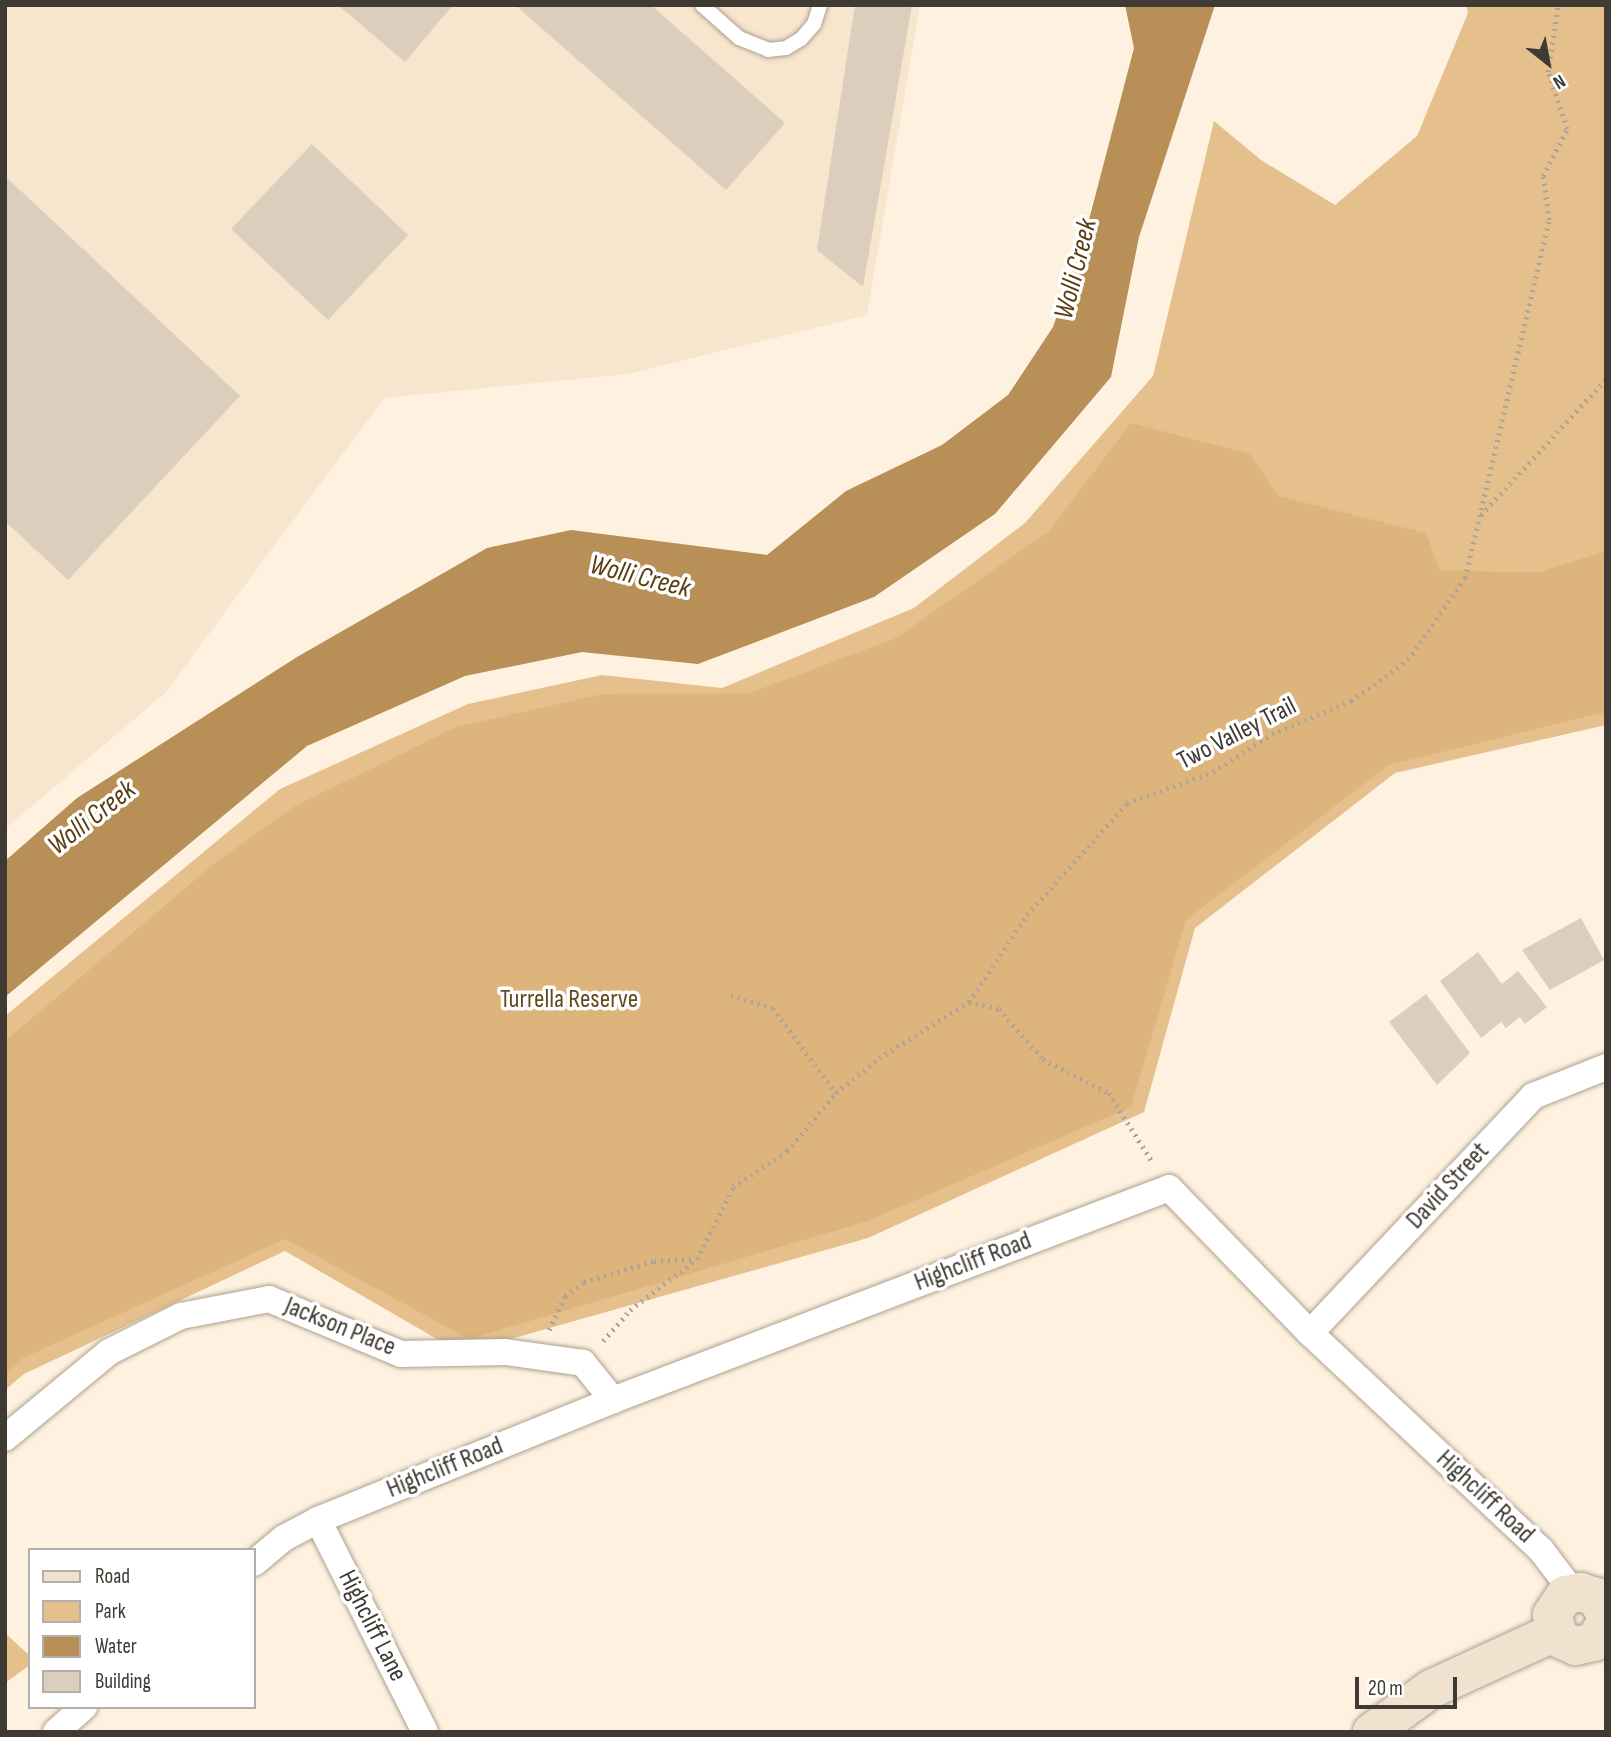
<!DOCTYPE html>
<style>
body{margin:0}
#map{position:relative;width:1611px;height:1737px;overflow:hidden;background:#fef1df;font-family:"Sofia Sans Condensed",sans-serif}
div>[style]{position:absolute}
.built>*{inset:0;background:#f8e5cd}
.green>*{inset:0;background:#e5c08d}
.forest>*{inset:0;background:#ddb47b}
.water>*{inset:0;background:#b78f57}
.building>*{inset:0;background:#dbcebc}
.path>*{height:4.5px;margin-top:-2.25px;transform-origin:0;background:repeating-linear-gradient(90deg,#ada496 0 2px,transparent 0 7px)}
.roads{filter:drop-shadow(0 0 2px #ada190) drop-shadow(0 0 2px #ada190)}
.lane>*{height:14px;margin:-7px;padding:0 7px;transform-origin:7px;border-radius:7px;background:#fff}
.street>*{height:26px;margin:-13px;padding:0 13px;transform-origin:13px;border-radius:13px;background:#fff}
.secondary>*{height:38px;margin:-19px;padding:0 19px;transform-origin:19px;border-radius:19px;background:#f0e2ce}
span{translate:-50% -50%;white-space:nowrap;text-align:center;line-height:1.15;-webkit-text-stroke:7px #fff;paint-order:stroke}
.street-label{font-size:26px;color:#3f3a33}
.park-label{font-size:26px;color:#664a1f}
.water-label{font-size:28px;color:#5a3e11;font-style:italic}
.frame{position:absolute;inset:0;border:7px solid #3f3a33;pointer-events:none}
.legend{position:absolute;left:28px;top:1548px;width:228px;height:161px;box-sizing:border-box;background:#fff;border:2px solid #b2b0ad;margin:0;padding:9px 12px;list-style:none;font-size:21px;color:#3f3a33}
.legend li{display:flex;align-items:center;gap:14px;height:35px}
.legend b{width:35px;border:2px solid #b2b0ad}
.north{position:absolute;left:1513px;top:28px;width:70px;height:70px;-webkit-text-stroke:5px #fff;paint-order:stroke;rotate:149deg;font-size:19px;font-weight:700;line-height:28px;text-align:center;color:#3f3a33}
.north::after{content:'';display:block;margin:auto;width:24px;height:32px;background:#3f3a33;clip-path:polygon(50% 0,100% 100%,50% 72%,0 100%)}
.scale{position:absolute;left:1355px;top:1677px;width:102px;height:32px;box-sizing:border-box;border:4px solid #3f3a33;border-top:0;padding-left:9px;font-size:21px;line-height:24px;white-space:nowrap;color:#3f3a33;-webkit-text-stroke:5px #fff;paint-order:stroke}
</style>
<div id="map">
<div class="built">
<i style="clip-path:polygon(5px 5px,920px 5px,867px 315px,628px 374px,384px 398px,165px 693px,5px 829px)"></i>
</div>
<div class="green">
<i style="clip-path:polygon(1466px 5px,1606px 5px,1606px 725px,1395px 773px,1195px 928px,1144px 1112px,868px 1238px,461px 1353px,285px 1251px,24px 1374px,5px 1390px,5px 1016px,280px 789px,468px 704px,602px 675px,722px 688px,914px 608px,1025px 523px,1153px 376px,1214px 121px,1261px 160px,1335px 205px,1417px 136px,1468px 13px)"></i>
<i style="clip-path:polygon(5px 1633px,30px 1656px,30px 1665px,5px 1683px)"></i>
</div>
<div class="forest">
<i style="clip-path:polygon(1131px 423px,1250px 454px,1278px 496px,1426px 533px,1440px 571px,1540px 572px,1606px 551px,1606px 712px,1389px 765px,1186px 920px,1131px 1107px,868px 1221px,469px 1339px,285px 1239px,23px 1358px,5px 1374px,5px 1041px,215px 863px,293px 807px,456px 727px,603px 694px,750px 693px,896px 638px,1049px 531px)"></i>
</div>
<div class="water">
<i style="clip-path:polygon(1125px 5px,1215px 5px,1139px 237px,1111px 377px,995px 514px,874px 597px,698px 664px,582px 652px,465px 676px,307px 746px,5px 997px,5px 861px,77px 798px,297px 657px,487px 548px,571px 530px,767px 555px,846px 491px,942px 445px,1008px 395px,1053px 327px,1085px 235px,1134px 48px)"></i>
</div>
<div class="building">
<i style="clip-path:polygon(338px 5px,453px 5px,405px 62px)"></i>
<i style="clip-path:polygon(515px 5px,651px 5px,785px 123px,726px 190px)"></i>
<i style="clip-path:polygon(855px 5px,912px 5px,863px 287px,817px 250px)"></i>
<i style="clip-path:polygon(312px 144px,408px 235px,328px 320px,231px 229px)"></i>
<i style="clip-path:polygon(5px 176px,240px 396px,68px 580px,5px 521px)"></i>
<i style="clip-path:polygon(1581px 918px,1604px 960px,1550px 990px,1522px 950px)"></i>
<i style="clip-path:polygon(1478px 952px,1502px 984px,1518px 971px,1547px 1007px,1525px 1024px,1520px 1017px,1506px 1028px,1501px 1022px,1481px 1038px,1440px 981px)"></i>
<i style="clip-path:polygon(1426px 994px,1470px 1053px,1437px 1085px,1389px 1022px)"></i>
</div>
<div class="path">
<i style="left:1481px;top:515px;width:185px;rotate:-47.4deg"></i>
<i style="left:731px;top:995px;width:44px;rotate:17.2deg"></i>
<i style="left:773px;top:1008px;width:106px;rotate:53.5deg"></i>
<i style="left:969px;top:1002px;width:31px;rotate:13deg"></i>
<i style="left:999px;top:1009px;width:67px;rotate:48.7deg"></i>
<i style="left:1043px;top:1059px;width:74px;rotate:27.3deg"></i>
<i style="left:1109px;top:1093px;width:83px;rotate:57.8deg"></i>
<i style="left:549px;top:1330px;width:38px;rotate:-65deg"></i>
<i style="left:565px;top:1296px;width:24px;rotate:-36deg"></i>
<i style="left:584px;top:1282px;width:73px;rotate:-16.7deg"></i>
<i style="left:654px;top:1261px;width:42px;rotate:-2.7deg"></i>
<i style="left:603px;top:1341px;width:41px;rotate:-48.9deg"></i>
<i style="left:630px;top:1310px;width:84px;rotate:-37.3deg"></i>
<i style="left:697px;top:1259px;width:80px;rotate:-63.4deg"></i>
<i style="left:733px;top:1187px;width:65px;rotate:-33.7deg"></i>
<i style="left:787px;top:1151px;width:76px;rotate:-49.8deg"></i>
<i style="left:836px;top:1093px;width:55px;rotate:-39.1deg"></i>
<i style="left:879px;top:1058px;width:106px;rotate:-31.9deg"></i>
<i style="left:969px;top:1002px;width:105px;rotate:-56.3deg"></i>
<i style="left:1027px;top:915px;width:150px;rotate:-48.2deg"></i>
<i style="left:1127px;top:803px;width:91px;rotate:-19.8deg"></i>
<i style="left:1213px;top:772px;width:70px;rotate:-32.8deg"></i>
<i style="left:1272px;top:734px;width:86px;rotate:-22.7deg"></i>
<i style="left:1351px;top:701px;width:70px;rotate:-35.7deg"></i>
<i style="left:1408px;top:660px;width:100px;rotate:-55.2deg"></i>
<i style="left:1465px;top:578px;width:368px;rotate:-76.8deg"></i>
<i style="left:1549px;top:220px;width:44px;rotate:-97.8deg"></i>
<i style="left:1543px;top:176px;width:53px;rotate:-62.9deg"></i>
<i style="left:1567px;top:129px;width:60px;rotate:-108.4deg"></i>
<i style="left:1548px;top:72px;width:68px;rotate:-81.5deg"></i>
</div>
<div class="roads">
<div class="lane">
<i style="left:702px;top:5px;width:50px;rotate:41.7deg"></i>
<i style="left:739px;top:38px;width:31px;rotate:22deg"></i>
<i style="left:768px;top:50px;width:18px;rotate:-6deg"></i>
<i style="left:786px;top:48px;width:17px;rotate:-31deg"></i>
<i style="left:801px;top:39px;width:20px;rotate:-49deg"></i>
<i style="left:814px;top:24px;width:20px;rotate:-72deg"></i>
</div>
<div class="street">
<i style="left:1310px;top:1333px;width:325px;rotate:-46.7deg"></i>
<i style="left:1533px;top:1096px;width:79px;rotate:-21.7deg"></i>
<i style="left:5px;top:1438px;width:135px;rotate:-39.6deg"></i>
<i style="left:109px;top:1352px;width:80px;rotate:-26.6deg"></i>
<i style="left:181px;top:1316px;width:90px;rotate:-10.9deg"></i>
<i style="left:269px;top:1299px;width:143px;rotate:22.6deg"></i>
<i style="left:401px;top:1354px;width:104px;rotate:-1.1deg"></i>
<i style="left:505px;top:1352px;width:79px;rotate:8deg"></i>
<i style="left:583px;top:1363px;width:48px;rotate:51deg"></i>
<i style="left:318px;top:1520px;width:237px;rotate:63.2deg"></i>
<i style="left:254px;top:1563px;width:39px;rotate:-40deg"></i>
<i style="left:284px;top:1538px;width:38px;rotate:-28deg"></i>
<i style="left:318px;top:1520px;width:318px;rotate:-22.1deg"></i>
<i style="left:613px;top:1400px;width:595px;rotate:-20.87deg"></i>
<i style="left:1169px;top:1188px;width:202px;rotate:45.8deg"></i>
<i style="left:1310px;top:1333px;width:317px;rotate:43.2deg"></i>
<i style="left:1541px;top:1550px;width:53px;rotate:52.7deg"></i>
<i style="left:56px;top:1732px;width:38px;rotate:-42deg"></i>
</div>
<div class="secondary">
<i style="left:1606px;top:1615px;width:21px;rotate:-119deg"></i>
<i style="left:1596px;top:1597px;width:16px;rotate:-162deg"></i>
<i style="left:1581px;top:1592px;width:16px;rotate:169deg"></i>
<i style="left:1565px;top:1595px;width:24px;rotate:123deg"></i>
<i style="left:1552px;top:1615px;width:25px;rotate:72deg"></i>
<i style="left:1560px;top:1639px;width:17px;rotate:24deg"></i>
<i style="left:1576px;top:1646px;width:18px;rotate:-13deg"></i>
<i style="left:1594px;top:1642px;width:22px;rotate:-58deg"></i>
<i style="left:1372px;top:1732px;width:73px;rotate:-36.1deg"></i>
<i style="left:1431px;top:1689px;width:136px;rotate:-24.7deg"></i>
</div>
</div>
<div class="street-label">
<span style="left:1237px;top:734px;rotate:-27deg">Two Valley Trail</span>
<span style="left:1448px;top:1186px;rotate:-47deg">David Street</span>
<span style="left:973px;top:1262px;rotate:-21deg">Highcliff Road</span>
<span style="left:340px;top:1327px;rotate:22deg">Jackson Place</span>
<span style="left:445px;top:1468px;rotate:-22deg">Highcliff Road</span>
<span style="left:1485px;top:1497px;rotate:43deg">Highcliff Road</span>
<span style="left:372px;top:1626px;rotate:63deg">Highcliff Lane</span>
</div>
<div class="park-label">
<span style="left:569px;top:1000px">Turrella Reserve</span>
</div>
<div class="water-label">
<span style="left:1076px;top:269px;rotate:-76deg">Wolli Creek</span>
<span style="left:640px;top:577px;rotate:14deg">Wolli Creek</span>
<span style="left:92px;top:818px;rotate:-38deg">Wolli Creek</span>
</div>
<div class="frame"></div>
<ul class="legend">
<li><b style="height:9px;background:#f0e2ce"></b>Road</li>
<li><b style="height:19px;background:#e5c08d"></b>Park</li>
<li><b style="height:19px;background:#b78f57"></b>Water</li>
<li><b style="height:19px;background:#dbcebc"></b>Building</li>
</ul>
<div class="north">N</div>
<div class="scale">20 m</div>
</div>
